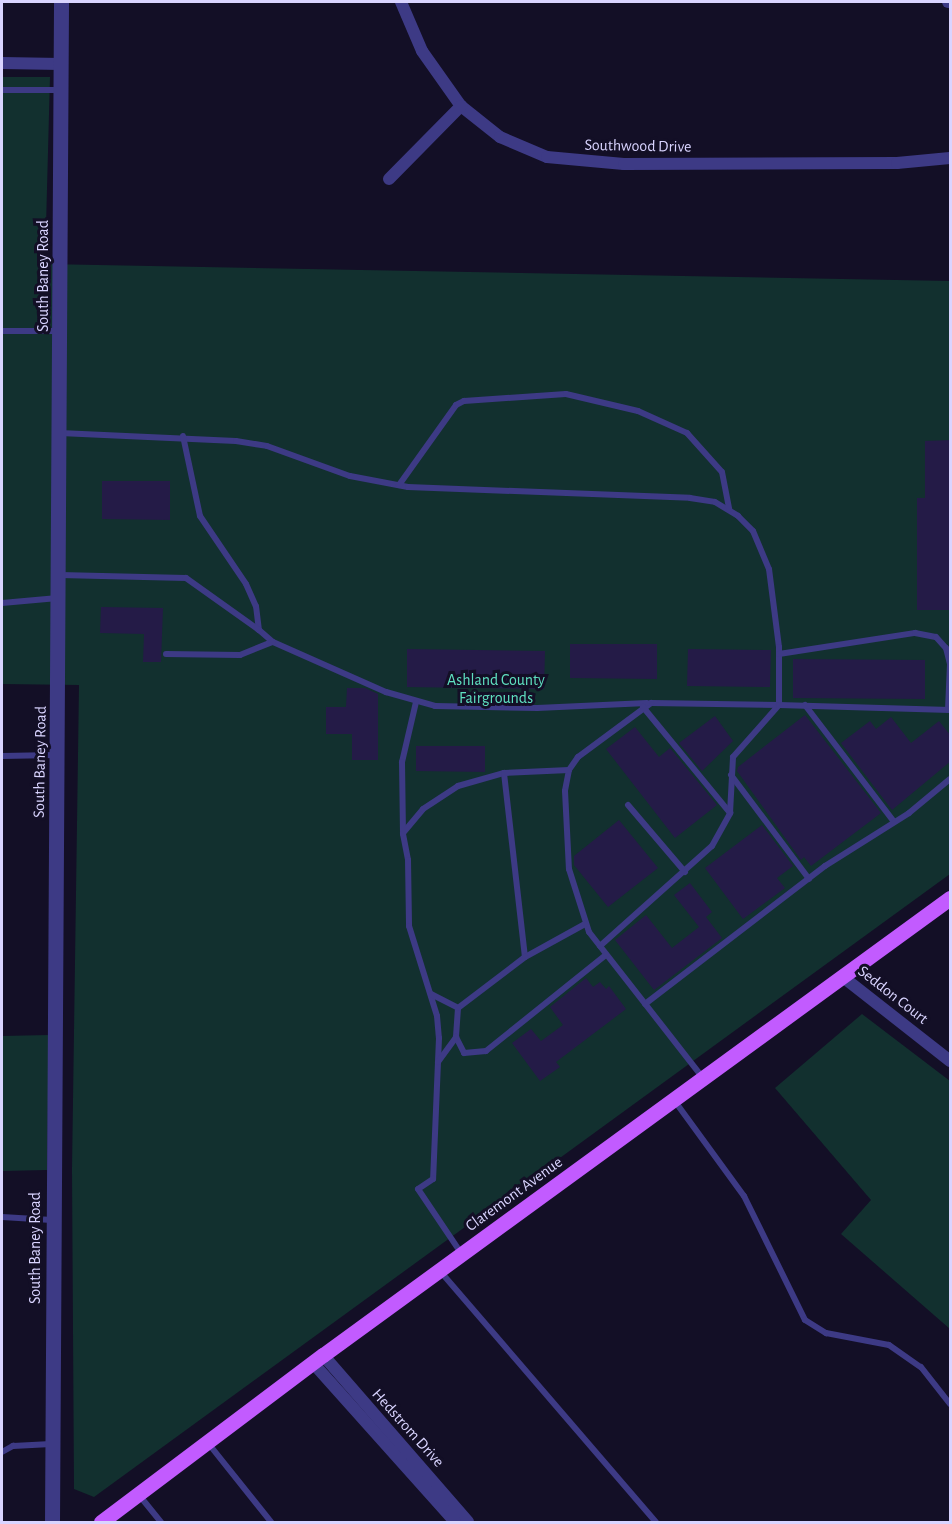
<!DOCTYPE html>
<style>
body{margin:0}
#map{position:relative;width:952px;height:1524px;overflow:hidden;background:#130f26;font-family:"Alegreya Sans",sans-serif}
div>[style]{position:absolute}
.green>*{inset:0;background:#12302f}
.building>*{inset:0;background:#241b47}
.service>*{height:6px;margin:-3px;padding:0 3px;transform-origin:3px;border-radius:3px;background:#3d3a85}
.minor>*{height:12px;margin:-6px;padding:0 6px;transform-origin:6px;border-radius:6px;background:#3d3a85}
.tertiary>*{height:15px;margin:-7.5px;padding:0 7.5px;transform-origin:7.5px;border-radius:7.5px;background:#3d3a85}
.primary>*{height:15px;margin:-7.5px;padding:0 7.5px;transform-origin:7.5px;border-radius:7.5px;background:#c25bff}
span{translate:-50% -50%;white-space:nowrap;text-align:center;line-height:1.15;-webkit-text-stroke:6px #130f26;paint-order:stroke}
.street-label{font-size:16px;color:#d9d4ff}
.park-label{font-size:16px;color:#5fe0c0}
.frame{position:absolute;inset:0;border:3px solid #d9d4ff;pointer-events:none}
</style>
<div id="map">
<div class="green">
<i style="clip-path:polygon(2px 77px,50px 77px,45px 264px,950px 281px,950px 874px,94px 1497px,74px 1489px,72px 1170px,79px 685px,2px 684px)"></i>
<i style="clip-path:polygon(862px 1014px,950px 1081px,950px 1329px,841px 1234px,871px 1200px,775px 1088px)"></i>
<i style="clip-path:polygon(49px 1035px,47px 1170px,2px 1171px,2px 1036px)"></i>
</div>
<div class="building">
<i style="clip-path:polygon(951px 440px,951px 610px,917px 610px,917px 498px,925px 498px,925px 441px)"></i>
<i style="clip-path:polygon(102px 481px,170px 481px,170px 520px,102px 519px)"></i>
<i style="clip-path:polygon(101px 607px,163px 608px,161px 662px,143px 662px,144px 634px,100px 633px)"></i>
<i style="clip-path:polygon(570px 644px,657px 644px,657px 679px,570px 678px)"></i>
<i style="clip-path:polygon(407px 649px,545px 651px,544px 689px,407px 687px)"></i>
<i style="clip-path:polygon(688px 649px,771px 650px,770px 687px,687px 686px)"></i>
<i style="clip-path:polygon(793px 659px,925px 660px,925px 699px,793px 698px)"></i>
<i style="clip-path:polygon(347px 688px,365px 688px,378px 694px,378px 760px,352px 760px,352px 734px,326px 734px,326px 707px,346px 707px)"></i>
<i style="clip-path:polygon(805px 715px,881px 813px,811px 866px,804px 857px,801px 860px,737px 771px,738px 767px)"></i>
<i style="clip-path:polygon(715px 716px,733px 741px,702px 771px,679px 743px)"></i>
<i style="clip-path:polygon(891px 717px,911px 743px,939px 721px,951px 736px,951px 761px,892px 810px,841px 743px,870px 721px,876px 729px)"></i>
<i style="clip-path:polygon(635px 727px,659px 757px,670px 748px,717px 805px,675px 838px,606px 749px)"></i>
<i style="clip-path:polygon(416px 746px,485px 746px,485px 772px,416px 771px)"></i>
<i style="clip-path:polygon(619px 820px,658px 868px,608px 907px,574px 865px,574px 856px)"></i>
<i style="clip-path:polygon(762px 825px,793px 866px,777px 878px,785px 888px,743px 919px,705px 868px)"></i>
<i style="clip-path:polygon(690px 883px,712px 912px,706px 917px,722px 938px,654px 990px,615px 940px,646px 915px,672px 948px,699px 927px,674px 895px)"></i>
<i style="clip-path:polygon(586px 978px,593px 987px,600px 982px,606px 989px,609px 986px,626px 1009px,556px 1062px,560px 1067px,540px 1081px,512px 1043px,531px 1029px,541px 1041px,563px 1025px,550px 1007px)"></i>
</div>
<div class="service">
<i style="left:2px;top:90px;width:59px"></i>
<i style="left:2px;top:331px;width:55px"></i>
<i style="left:60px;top:433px;width:176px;rotate:2.6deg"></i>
<i style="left:236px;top:441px;width:31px;rotate:9deg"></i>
<i style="left:267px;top:446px;width:88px;rotate:19.9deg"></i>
<i style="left:350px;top:476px;width:59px;rotate:10.7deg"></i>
<i style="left:408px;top:487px;width:282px;rotate:2.2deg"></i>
<i style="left:690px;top:498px;width:25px;rotate:9deg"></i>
<i style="left:715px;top:502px;width:27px;rotate:31deg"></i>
<i style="left:738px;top:516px;width:21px;rotate:45deg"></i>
<i style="left:753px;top:531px;width:41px;rotate:67.2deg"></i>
<i style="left:769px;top:569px;width:79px;rotate:82.7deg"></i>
<i style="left:779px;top:647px;width:58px;rotate:90deg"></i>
<i style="left:779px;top:705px;width:128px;rotate:-179.1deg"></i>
<i style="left:651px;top:703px;width:91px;rotate:143.5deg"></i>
<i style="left:578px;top:757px;width:16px;rotate:125deg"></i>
<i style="left:569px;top:770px;width:21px;rotate:101deg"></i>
<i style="left:565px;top:791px;width:78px;rotate:87.1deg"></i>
<i style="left:569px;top:869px;width:66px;rotate:72.4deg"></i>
<i style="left:589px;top:932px;width:185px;rotate:52deg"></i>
<i style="left:183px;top:436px;width:82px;rotate:78deg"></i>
<i style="left:200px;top:516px;width:82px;rotate:55.9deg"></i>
<i style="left:246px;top:584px;width:24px;rotate:66deg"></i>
<i style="left:256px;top:606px;width:24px;rotate:83deg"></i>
<i style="left:259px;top:630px;width:18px;rotate:41deg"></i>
<i style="left:273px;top:642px;width:124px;rotate:23.9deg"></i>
<i style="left:386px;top:692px;width:51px;rotate:15.9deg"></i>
<i style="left:435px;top:706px;width:102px;rotate:1.1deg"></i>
<i style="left:537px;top:708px;width:110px;rotate:-2.6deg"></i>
<i style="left:399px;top:485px;width:98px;rotate:-54.5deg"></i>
<i style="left:456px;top:405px;width:9px;rotate:-27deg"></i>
<i style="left:464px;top:401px;width:102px;rotate:-3.9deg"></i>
<i style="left:566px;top:394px;width:74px;rotate:13.3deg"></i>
<i style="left:638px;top:411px;width:54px;rotate:24.2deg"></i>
<i style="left:687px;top:433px;width:52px;rotate:48.1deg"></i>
<i style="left:722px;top:472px;width:38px;rotate:79deg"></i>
<i style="left:60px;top:575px;width:126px;rotate:1.4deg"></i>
<i style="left:186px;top:578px;width:90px;rotate:35.5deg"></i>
<i style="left:2px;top:603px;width:56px;rotate:-5.1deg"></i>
<i style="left:166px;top:654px;width:74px;rotate:0.8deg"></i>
<i style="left:240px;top:655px;width:35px;rotate:-22deg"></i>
<i style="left:779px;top:654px;width:138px;rotate:-8.8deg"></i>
<i style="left:915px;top:633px;width:21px;rotate:11deg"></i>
<i style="left:936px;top:637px;width:15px;rotate:48deg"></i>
<i style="left:946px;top:648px;width:16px;rotate:76deg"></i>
<i style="left:950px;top:664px;width:46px;rotate:92.5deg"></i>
<i style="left:416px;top:702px;width:62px;rotate:103.1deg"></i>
<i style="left:402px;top:762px;width:72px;rotate:89.2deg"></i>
<i style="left:403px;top:834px;width:26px;rotate:79deg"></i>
<i style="left:408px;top:860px;width:66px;rotate:89.1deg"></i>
<i style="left:409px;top:926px;width:94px;rotate:72.7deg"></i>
<i style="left:437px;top:1016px;width:22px;rotate:85deg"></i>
<i style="left:439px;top:1038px;width:141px;rotate:92.4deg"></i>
<i style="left:433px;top:1179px;width:18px;rotate:146deg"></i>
<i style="left:418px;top:1189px;width:77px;rotate:56.1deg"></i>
<i style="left:805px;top:705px;width:147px;rotate:52.7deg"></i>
<i style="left:643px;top:707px;width:137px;rotate:50.6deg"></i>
<i style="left:2px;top:756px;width:53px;rotate:-1.1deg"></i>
<i style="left:504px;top:773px;width:185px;rotate:83.5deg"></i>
<i style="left:731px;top:775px;width:130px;rotate:53.1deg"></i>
<i style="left:628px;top:805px;width:88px;rotate:49.6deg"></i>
<i style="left:403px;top:833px;width:31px;rotate:-50deg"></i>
<i style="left:423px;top:809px;width:42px;rotate:-33.3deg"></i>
<i style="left:458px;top:786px;width:48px;rotate:-15.8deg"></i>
<i style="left:504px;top:773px;width:65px;rotate:-2.6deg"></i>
<i style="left:585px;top:924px;width:68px;rotate:151.2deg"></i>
<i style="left:525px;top:957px;width:84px;rotate:142.7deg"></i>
<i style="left:458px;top:1008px;width:29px;rotate:94deg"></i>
<i style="left:456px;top:1037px;width:18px;rotate:63deg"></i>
<i style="left:464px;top:1053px;width:22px;rotate:-5deg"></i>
<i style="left:486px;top:1051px;width:154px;rotate:-38.7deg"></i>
<i style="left:600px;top:946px;width:150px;rotate:-41.8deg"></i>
<i style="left:712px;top:846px;width:38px;rotate:-61deg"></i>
<i style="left:730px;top:813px;width:56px;rotate:-86.9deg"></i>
<i style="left:733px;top:757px;width:69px;rotate:-48.5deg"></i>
<i style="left:779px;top:705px;width:171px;rotate:1.7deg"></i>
<i style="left:431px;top:994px;width:30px;rotate:27deg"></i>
<i style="left:645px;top:1004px;width:227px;rotate:-37.5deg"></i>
<i style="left:825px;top:866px;width:99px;rotate:-32.2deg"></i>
<i style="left:909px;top:813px;width:53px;rotate:-39.7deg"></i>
<i style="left:438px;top:1062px;width:31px;rotate:-54deg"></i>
<i style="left:674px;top:1100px;width:119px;rotate:53.9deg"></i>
<i style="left:744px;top:1196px;width:138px;rotate:63.8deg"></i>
<i style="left:805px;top:1320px;width:25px;rotate:32deg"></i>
<i style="left:826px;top:1333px;width:64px;rotate:10.8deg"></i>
<i style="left:889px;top:1345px;width:39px;rotate:35deg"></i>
<i style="left:921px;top:1367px;width:47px;rotate:51.9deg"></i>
<i style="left:2px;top:1217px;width:50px;rotate:3.4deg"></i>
<i style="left:440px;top:1271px;width:331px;rotate:49.3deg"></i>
<i style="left:208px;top:1443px;width:101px;rotate:51.4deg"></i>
<i style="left:2px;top:1452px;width:13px;rotate:-29deg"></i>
<i style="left:13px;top:1446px;width:38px;rotate:-3deg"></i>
<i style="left:139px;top:1495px;width:35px;rotate:51deg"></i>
</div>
<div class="minor">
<i style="left:401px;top:2px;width:53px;rotate:66.8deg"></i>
<i style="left:422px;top:51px;width:67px;rotate:54.7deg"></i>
<i style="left:461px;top:106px;width:50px;rotate:38.5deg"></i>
<i style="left:500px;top:137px;width:51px;rotate:23.1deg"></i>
<i style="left:547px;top:157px;width:77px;rotate:5.2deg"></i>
<i style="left:624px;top:164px;width:273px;rotate:-0.2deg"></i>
<i style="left:897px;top:163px;width:53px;rotate:-5.4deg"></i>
<i style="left:948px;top:2px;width:2px"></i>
<i style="left:2px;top:63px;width:59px;rotate:1deg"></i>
<i style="left:389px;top:179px;width:103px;rotate:-45.4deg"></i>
<i style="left:843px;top:977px;width:136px;rotate:38.1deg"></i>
<i style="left:323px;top:1355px;width:221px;rotate:49deg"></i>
<i style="left:313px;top:1363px;width:213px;rotate:48.2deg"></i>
</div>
<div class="tertiary">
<i style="left:52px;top:1522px;width:1520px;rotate:-89.66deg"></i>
</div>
<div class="primary">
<i style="left:101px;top:1522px;width:278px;rotate:-37deg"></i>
<i style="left:323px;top:1355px;width:776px;rotate:-36.09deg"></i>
</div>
<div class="street-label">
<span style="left:638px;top:146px;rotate:1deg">Southwood Drive</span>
<span style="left:43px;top:276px;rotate:-90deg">South Baney Road</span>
<span style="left:40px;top:762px;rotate:-89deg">South Baney Road</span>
<span style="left:893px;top:995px;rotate:38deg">Seddon Court</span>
<span style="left:514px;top:1194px;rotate:-36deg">Claremont Avenue</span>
<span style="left:35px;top:1248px;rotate:-90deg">South Baney Road</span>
<span style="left:408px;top:1428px;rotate:48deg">Hedstrom Drive</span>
</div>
<div class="park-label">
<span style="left:496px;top:689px">Ashland County<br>Fairgrounds</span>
</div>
<div class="frame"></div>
</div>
